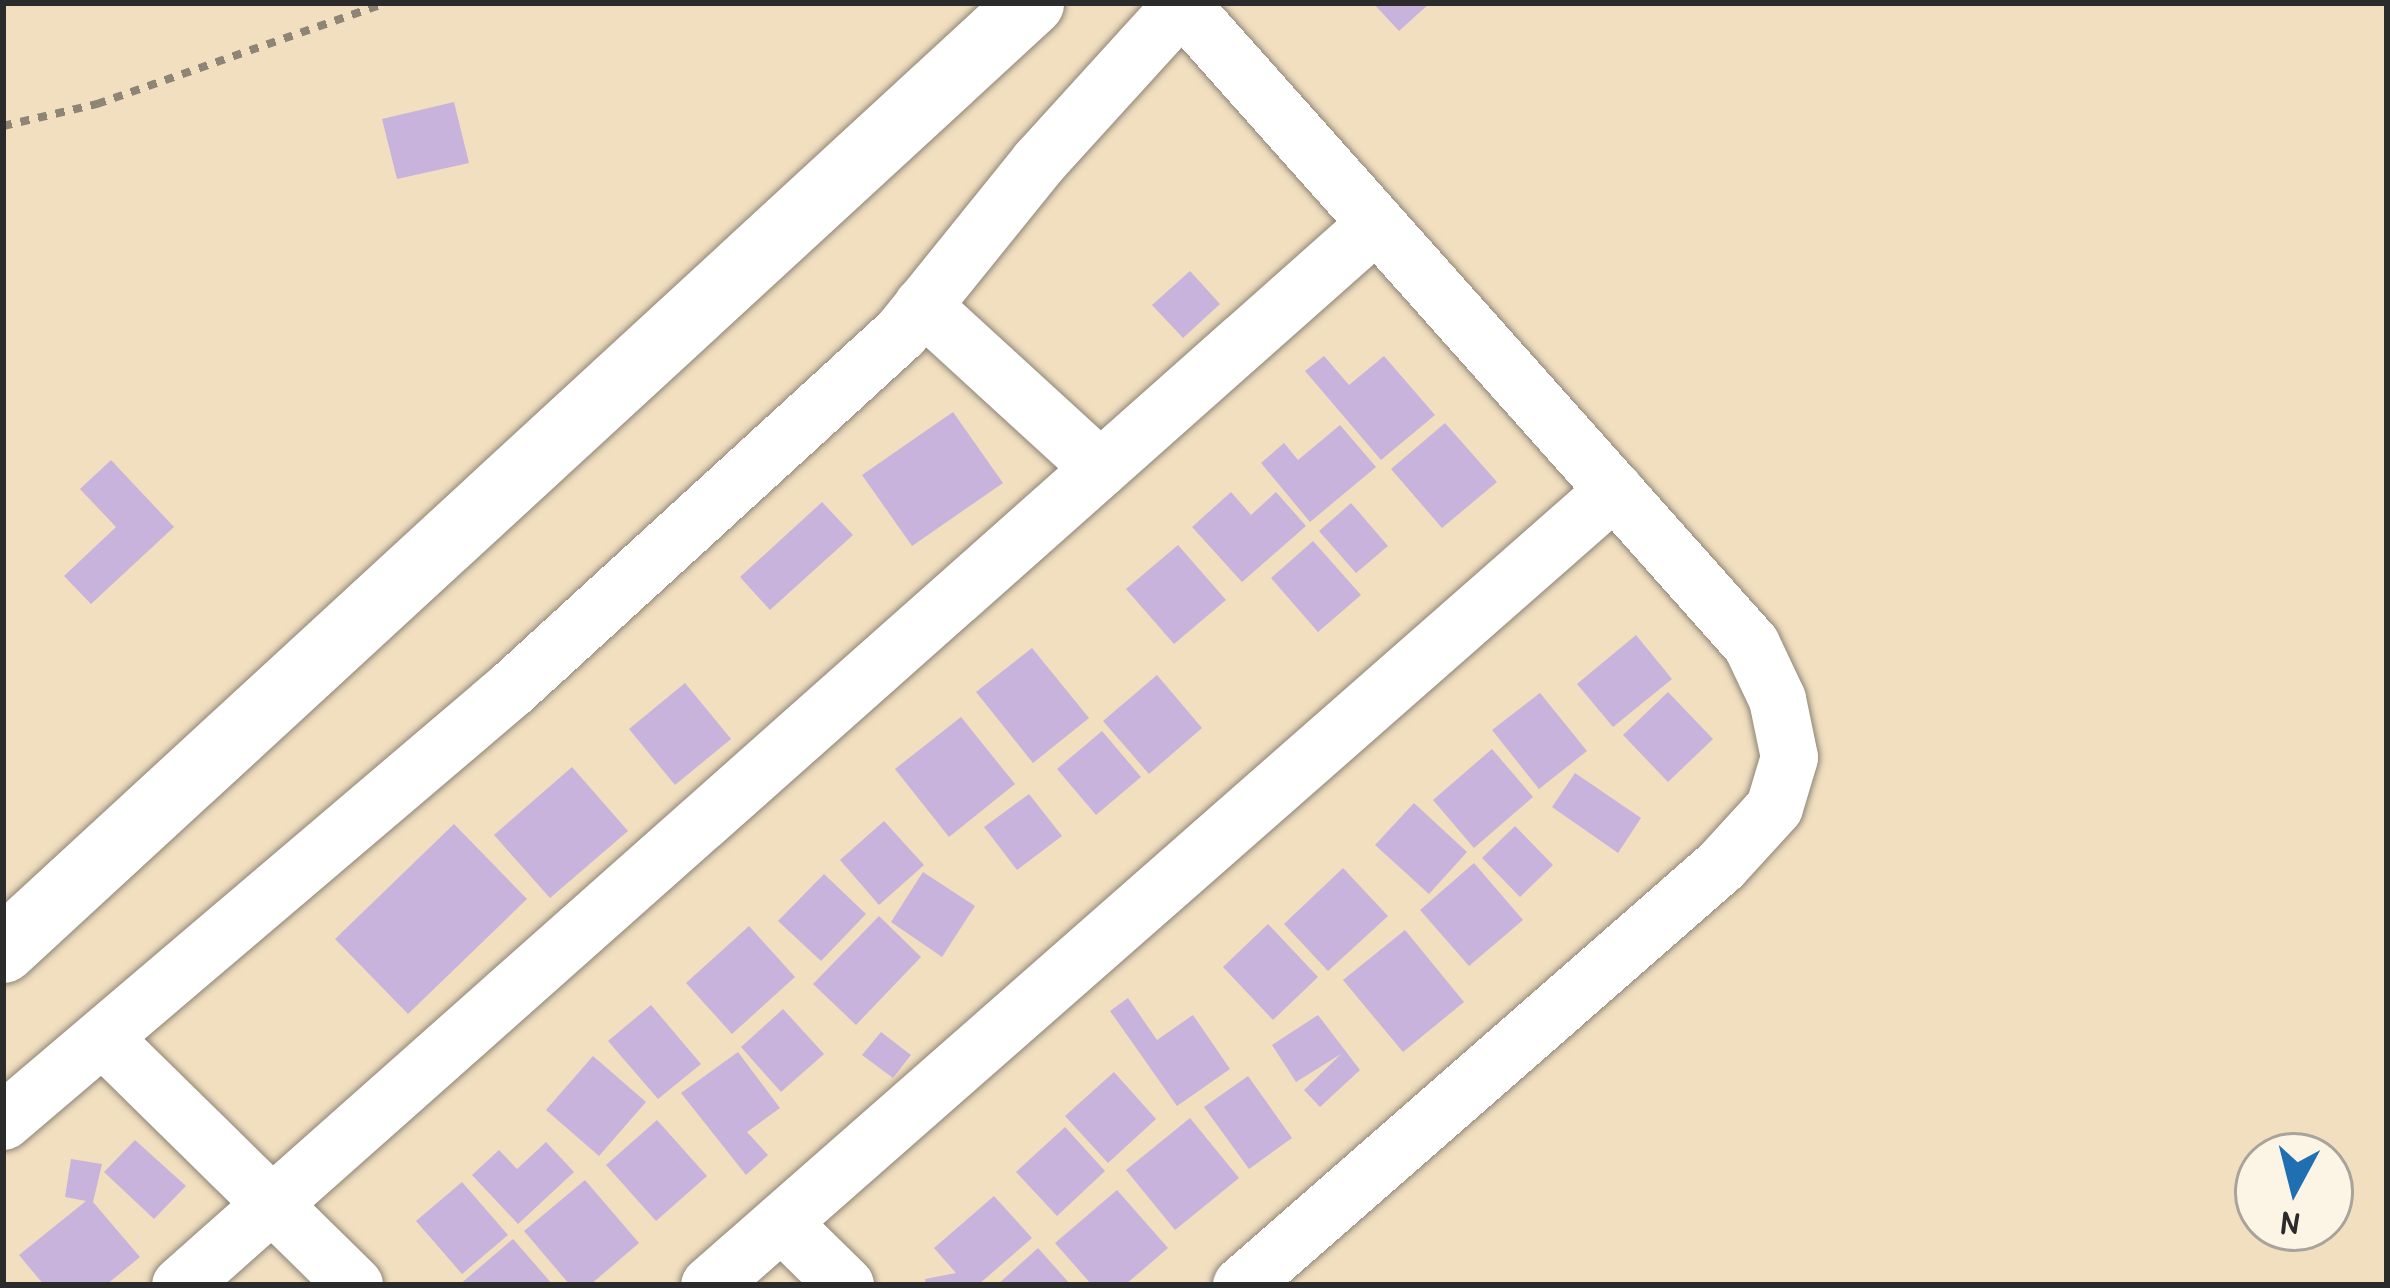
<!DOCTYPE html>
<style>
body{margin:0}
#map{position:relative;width:2390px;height:1288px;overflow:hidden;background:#f1dfc0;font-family:"Patrick Hand",sans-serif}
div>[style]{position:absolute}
.building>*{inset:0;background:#c8b3dc}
.path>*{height:8px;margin-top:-4px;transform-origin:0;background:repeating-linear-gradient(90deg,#8e8576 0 9px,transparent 0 18px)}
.roads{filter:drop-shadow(0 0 3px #8e8576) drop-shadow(0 0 3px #8e8576)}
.minor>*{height:57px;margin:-28.5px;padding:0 28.5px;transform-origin:28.5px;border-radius:28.5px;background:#fff}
.major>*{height:66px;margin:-33px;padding:0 33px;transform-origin:33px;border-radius:33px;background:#fff}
span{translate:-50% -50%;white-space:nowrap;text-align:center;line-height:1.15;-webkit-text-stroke:12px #fcf5e5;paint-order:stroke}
.frame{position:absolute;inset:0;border:6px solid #2b2b2b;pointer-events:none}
.north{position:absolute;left:2234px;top:1132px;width:120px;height:120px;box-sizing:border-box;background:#fcf5e5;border:3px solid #a8a49b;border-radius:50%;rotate:187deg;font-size:33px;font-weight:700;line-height:48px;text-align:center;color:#2b2b2b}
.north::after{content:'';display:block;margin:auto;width:42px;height:54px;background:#1f6fb2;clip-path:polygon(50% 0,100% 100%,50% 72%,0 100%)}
</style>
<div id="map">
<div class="building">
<i style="clip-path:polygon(1373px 3px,1430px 3px,1399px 31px)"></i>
<i style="clip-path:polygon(454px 102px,469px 163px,397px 179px,382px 119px)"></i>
<i style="clip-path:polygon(1190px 271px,1220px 304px,1183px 338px,1152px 305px)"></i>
<i style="clip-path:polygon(1324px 356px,1349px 385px,1384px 356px,1435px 415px,1381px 460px,1305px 371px)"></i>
<i style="clip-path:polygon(953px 412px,1003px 483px,912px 546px,862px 475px)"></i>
<i style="clip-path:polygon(1445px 423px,1497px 482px,1442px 528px,1391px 469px)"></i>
<i style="clip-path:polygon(1340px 425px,1376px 467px,1310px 522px,1261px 463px,1284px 443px,1298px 460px)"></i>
<i style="clip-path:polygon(111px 460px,174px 527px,91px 604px,64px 576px,116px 527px,80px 489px)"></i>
<i style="clip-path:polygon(1231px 492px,1251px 515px,1276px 492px,1306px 526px,1242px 582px,1192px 527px)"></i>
<i style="clip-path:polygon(822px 502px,853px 535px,770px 610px,740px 577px)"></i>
<i style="clip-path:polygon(1351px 503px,1388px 546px,1356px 573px,1319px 531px)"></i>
<i style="clip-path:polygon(1313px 541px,1361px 595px,1318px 632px,1271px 578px)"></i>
<i style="clip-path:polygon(1178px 545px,1226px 600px,1174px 644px,1126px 589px)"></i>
<i style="clip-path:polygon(1636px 635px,1672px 679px,1613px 727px,1577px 684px)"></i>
<i style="clip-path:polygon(1032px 648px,1089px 718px,1033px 763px,976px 692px)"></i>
<i style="clip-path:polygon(1157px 675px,1202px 728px,1149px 774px,1103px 721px)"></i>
<i style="clip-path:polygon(685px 683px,731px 739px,675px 785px,629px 729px)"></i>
<i style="clip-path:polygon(1668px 692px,1713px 739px,1668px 782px,1623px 735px)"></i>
<i style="clip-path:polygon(1540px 693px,1587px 751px,1539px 789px,1492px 730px)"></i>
<i style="clip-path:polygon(961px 717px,1015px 784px,949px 837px,895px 769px)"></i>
<i style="clip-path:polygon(1102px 731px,1141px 777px,1096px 815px,1057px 769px)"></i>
<i style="clip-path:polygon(1492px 749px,1533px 797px,1474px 848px,1433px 800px)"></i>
<i style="clip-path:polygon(572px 767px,628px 831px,550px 898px,494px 835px)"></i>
<i style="clip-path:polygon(1575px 773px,1641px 818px,1618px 853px,1552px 807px)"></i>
<i style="clip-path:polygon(1029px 794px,1062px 836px,1017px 870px,984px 827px)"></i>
<i style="clip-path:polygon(1414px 803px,1467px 852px,1429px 894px,1375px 845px)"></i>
<i style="clip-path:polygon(884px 821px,924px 865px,879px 905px,840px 860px)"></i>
<i style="clip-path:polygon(454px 824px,527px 899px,408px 1014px,335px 939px)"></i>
<i style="clip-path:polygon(1515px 826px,1553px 865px,1520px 897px,1482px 858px)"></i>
<i style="clip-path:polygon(1474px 863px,1523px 920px,1469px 966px,1420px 910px)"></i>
<i style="clip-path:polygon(1343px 868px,1388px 916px,1328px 971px,1284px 924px)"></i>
<i style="clip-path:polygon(923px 872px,975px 906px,942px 957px,891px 922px)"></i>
<i style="clip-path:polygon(824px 874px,866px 914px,821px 961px,778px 921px)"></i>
<i style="clip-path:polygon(879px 916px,921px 957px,856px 1025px,813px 984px)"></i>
<i style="clip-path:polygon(1268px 924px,1318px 977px,1273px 1020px,1223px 967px)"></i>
<i style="clip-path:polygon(749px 926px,795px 977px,732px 1034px,686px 983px)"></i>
<i style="clip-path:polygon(1405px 930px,1464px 1002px,1403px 1052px,1343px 980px)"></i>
<i style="clip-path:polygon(1128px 998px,1157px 1040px,1193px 1015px,1230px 1069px,1177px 1106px,1110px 1011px)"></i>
<i style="clip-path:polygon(651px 1005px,701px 1064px,658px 1099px,608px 1041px)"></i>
<i style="clip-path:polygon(783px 1009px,824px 1054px,781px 1092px,741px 1047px)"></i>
<i style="clip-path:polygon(1318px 1015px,1360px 1070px,1320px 1107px,1304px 1090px,1341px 1054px,1296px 1082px,1272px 1045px)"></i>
<i style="clip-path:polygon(881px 1032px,911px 1055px,893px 1078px,862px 1055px)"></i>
<i style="clip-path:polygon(738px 1052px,780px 1108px,747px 1132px,768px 1155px,746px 1175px,681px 1093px)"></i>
<i style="clip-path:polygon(593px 1056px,646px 1102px,599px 1156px,546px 1110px)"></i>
<i style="clip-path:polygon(1114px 1072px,1156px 1119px,1108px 1163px,1065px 1116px)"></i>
<i style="clip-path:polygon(1248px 1076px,1292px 1138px,1249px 1169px,1204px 1107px)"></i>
<i style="clip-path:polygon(1190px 1118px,1239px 1178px,1175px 1230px,1126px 1170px)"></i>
<i style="clip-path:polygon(657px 1120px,707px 1176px,656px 1221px,606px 1165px)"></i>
<i style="clip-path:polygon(1065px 1127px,1105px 1171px,1057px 1216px,1016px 1172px)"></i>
<i style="clip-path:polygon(135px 1140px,186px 1186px,154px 1219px,104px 1172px)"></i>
<i style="clip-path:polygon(546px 1142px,574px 1172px,518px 1224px,472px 1175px,499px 1150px,517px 1169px)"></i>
<i style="clip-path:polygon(71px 1159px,102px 1164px,93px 1202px,140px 1257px,106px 1285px,44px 1285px,19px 1255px,86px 1201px,65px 1197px)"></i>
<i style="clip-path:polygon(585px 1180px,639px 1243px,590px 1285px,570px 1285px,524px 1231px)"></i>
<i style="clip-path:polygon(462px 1182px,508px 1235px,462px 1274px,416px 1221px)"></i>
<i style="clip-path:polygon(1117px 1190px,1168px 1248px,1125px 1285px,1092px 1285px,1055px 1243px)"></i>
<i style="clip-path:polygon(994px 1196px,1032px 1238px,978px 1285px,926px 1285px,925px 1279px,956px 1273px,934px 1248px)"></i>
<i style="clip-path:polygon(513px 1239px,553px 1285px,459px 1285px)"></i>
<i style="clip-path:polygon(1038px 1248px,1071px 1285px,997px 1285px)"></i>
</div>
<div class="path">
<i style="left:3px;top:126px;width:97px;rotate:-13.2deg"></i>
<i style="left:97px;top:104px;width:306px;rotate:-19.3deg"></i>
</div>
<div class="roads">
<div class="minor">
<i style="left:1180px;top:3px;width:858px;rotate:48.31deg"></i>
<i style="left:1751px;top:644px;width:61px;rotate:64.7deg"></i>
<i style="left:1777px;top:699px;width:59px;rotate:78.3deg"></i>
<i style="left:1789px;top:757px;width:52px;rotate:106.7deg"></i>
<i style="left:1774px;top:807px;width:79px;rotate:132.4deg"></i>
<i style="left:1721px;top:865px;width:638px;rotate:138.81deg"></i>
<i style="left:922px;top:305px;width:241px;rotate:42.5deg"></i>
<i style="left:103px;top:1038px;width:352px;rotate:44.5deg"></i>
<i style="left:3px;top:1121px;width:668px;rotate:-40.39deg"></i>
<i style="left:512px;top:688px;width:527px;rotate:-42.46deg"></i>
<i style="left:901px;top:332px;width:218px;rotate:-51.1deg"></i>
<i style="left:1038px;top:162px;width:212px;rotate:-47.7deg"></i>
<i style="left:781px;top:1222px;width:90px;rotate:44.5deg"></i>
<i style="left:180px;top:1285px;width:1599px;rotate:-41.6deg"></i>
<i style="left:709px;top:1285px;width:1205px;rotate:-41.3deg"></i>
</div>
<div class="major">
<i style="left:3px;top:950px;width:1398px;rotate:-42.65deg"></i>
</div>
</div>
<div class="frame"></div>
<div class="north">N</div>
</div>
